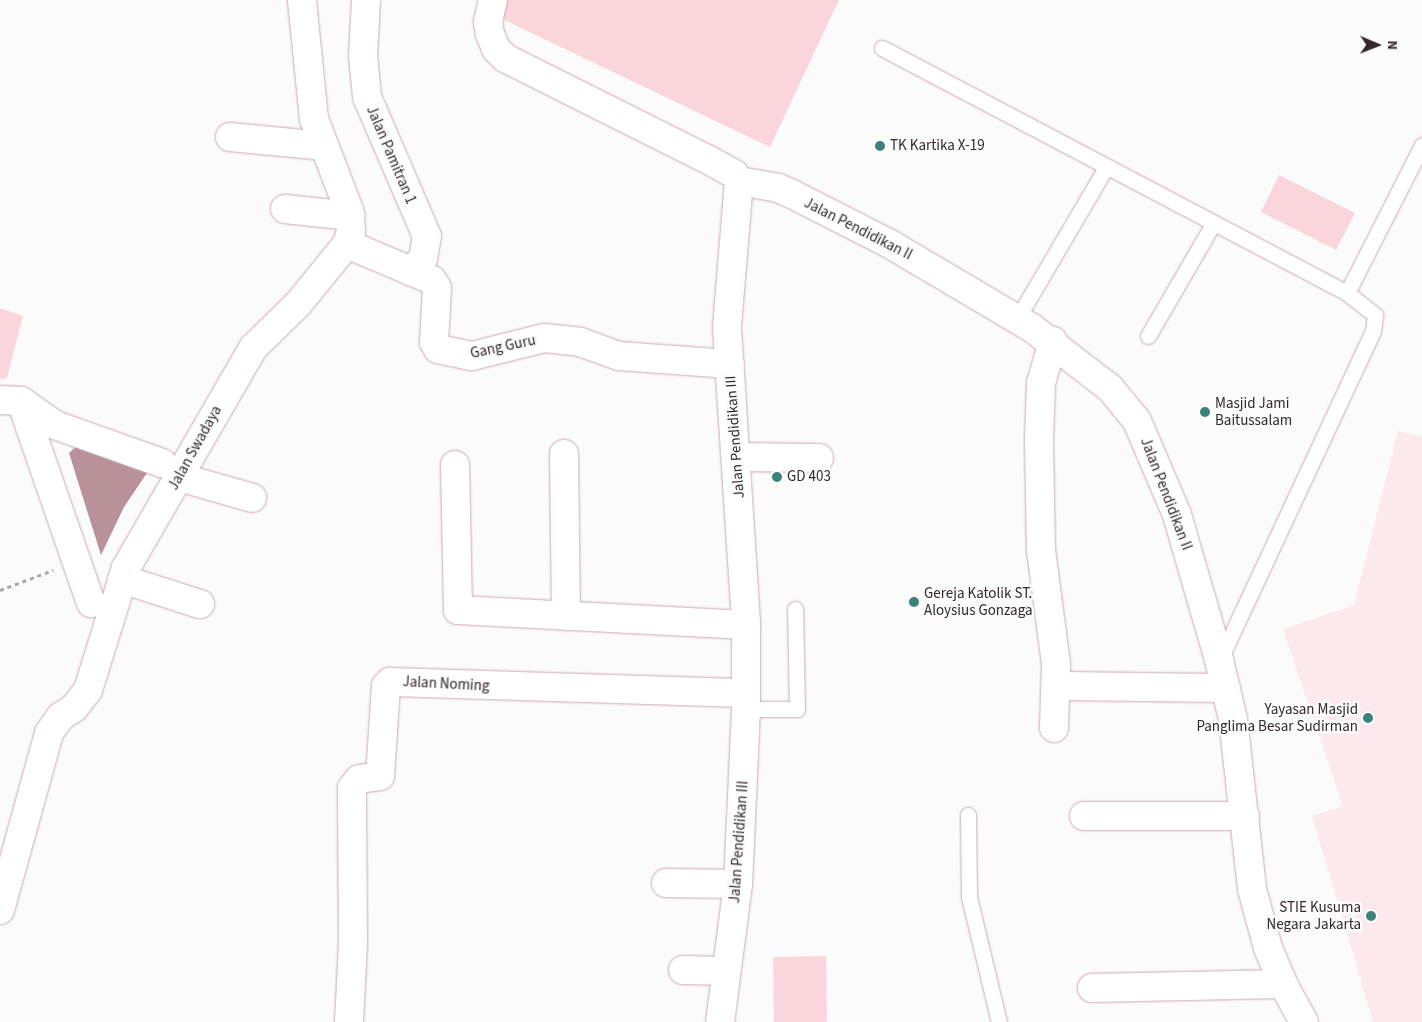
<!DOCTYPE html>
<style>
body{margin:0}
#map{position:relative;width:1422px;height:1022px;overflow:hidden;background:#fbfbfb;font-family:"Source Sans 3",sans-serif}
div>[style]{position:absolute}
.built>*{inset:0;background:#fce9ed}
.green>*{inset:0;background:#fad6dc}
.water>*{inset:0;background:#b99199}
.path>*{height:3px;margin-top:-1.5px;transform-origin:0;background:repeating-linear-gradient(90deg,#aca7a8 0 4px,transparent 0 8px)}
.roads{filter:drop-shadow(0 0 1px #ccaab0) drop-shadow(0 0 1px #ccaab0)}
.service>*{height:15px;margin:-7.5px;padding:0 7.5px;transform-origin:7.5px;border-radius:7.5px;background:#fff}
.minor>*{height:28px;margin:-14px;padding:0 14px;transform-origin:14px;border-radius:14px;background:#fff}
.tertiary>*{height:28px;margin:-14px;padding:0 14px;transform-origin:14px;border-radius:14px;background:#fff}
.dots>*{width:14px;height:14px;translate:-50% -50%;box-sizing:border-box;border:2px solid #fbfbfb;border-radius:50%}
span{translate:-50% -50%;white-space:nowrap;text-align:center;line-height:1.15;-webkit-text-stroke:5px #fbfbfb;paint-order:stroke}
.poi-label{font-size:15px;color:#35282b}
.left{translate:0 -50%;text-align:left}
.right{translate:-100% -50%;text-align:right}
.street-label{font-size:15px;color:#35282b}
.north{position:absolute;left:1352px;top:20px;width:50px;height:50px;-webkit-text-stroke:4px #fbfbfb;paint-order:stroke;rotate:91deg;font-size:14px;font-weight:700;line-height:20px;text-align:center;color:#35282b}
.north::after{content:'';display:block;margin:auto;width:18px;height:22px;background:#35282b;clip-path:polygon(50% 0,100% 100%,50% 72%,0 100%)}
</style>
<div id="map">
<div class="built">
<i style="clip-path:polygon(1398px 431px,1422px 437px,1422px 1022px,1373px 1022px,1312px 816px,1343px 806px,1283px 629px,1354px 605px)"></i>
</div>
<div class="green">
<i style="clip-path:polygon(508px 0,839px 0,770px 147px,500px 18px)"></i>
<i style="clip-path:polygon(1279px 175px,1355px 213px,1336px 250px,1261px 212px)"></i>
<i style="clip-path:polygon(0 308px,23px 316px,7px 378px,0 380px)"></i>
<i style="clip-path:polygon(826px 956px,827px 1022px,774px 1022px,773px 957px)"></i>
</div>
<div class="water">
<i style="clip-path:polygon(82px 441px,149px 470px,124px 507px,101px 555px,69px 453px)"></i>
</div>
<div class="path">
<i style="left:0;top:590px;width:57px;rotate:-20.7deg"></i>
</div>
<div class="roads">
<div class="service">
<i style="left:882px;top:48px;width:526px;rotate:27.78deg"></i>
<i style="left:1347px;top:293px;width:36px;rotate:38deg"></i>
<i style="left:1375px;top:315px;width:16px;rotate:97deg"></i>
<i style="left:1373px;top:331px;width:362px;rotate:115deg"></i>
<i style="left:1347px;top:293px;width:166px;rotate:-63.1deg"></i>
<i style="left:1017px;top:319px;width:176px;rotate:-59.6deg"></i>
<i style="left:1148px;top:336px;width:129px;rotate:-59.9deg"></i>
<i style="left:746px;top:709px;width:51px"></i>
<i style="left:797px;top:709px;width:100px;rotate:-91.1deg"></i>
<i style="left:968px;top:815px;width:82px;rotate:89.3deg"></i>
<i style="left:969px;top:897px;width:129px;rotate:76.5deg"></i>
</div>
<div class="minor">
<i style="left:366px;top:0;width:56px;rotate:93.1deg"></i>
<i style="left:363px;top:56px;width:41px;rotate:84.4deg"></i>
<i style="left:367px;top:97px;width:151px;rotate:66.7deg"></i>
<i style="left:427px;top:236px;width:22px;rotate:100deg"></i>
<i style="left:423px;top:258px;width:18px;rotate:131deg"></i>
<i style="left:230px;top:137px;width:93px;rotate:5.5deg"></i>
<i style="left:739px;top:181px;width:40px;rotate:10deg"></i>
<i style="left:778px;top:188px;width:15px;rotate:23deg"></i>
<i style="left:792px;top:194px;width:110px;rotate:27deg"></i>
<i style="left:890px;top:244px;width:165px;rotate:30.6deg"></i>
<i style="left:1032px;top:328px;width:98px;rotate:37.6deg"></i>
<i style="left:1110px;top:388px;width:43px;rotate:50.7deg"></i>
<i style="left:1137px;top:421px;width:102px;rotate:66.9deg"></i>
<i style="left:1177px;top:515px;width:151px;rotate:73.8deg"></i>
<i style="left:1219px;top:660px;width:61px;rotate:76.7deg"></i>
<i style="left:1233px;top:719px;width:171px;rotate:83.6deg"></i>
<i style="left:1252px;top:889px;width:61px;rotate:74.8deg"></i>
<i style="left:1268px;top:948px;width:39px;rotate:67deg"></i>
<i style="left:1283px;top:984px;width:43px;rotate:61.1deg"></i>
<i style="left:285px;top:209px;width:66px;rotate:6.1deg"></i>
<i style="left:347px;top:244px;width:92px;rotate:23deg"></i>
<i style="left:432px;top:280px;width:9px;rotate:58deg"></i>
<i style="left:437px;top:288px;width:54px;rotate:93.2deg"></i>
<i style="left:434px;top:342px;width:8px;rotate:60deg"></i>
<i style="left:438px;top:349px;width:35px;rotate:12deg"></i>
<i style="left:472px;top:356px;width:74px;rotate:-14deg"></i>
<i style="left:544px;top:338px;width:36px;rotate:6deg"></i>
<i style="left:580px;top:342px;width:41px;rotate:19.7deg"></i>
<i style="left:619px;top:356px;width:111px;rotate:4.1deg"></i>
<i style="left:1053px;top:341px;width:44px;rotate:105.9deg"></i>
<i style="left:1041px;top:383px;width:57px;rotate:92deg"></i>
<i style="left:1039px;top:440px;width:110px;rotate:89deg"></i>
<i style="left:1041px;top:550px;width:115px;rotate:82.5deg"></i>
<i style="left:1056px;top:664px;width:64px;rotate:91.8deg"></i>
<i style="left:0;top:400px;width:21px;rotate:3deg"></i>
<i style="left:21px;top:401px;width:42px;rotate:35.2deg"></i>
<i style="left:55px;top:425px;width:114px;rotate:19.6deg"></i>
<i style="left:21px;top:401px;width:214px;rotate:70.9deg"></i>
<i style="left:564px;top:454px;width:162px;rotate:89.3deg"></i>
<i style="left:736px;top:457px;width:83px;rotate:0.7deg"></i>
<i style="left:455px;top:465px;width:145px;rotate:88.8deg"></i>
<i style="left:458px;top:610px;width:288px;rotate:3deg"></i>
<i style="left:179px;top:477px;width:76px;rotate:16deg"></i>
<i style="left:122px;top:579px;width:82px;rotate:17.8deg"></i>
<i style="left:1057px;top:686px;width:169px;rotate:0.7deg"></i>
<i style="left:1084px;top:816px;width:161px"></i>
<i style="left:666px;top:883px;width:72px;rotate:0.8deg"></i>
<i style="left:0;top:910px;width:184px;rotate:-74.5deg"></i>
<i style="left:49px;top:733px;width:19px;rotate:-55deg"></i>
<i style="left:60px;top:717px;width:17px;rotate:-33deg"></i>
<i style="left:74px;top:708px;width:23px;rotate:-52deg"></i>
<i style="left:88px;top:690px;width:128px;rotate:-72.7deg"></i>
<i style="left:126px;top:568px;width:254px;rotate:-60deg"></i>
<i style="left:253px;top:348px;width:63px;rotate:-44.4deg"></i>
<i style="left:298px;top:304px;width:77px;rotate:-50.8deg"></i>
<i style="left:347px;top:244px;width:14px;rotate:-73deg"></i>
<i style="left:351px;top:231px;width:21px;rotate:-95deg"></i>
<i style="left:349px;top:210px;width:97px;rotate:-111deg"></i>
<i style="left:314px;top:119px;width:120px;rotate:-95.8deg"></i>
<i style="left:683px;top:970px;width:42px;rotate:1.4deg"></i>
<i style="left:1092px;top:988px;width:191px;rotate:-1.2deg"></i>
<i style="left:349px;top:1022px;width:80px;rotate:-87.1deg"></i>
<i style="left:353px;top:942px;width:154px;rotate:-90.4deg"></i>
<i style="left:352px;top:788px;width:11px;rotate:-52deg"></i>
<i style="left:359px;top:779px;width:21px;rotate:-8deg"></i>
<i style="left:380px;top:776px;width:90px;rotate:-86.2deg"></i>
<i style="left:386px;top:686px;width:6px;rotate:-45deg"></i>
<i style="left:390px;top:682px;width:356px;rotate:1.8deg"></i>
</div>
<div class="tertiary">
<i style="left:493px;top:0;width:23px;rotate:103deg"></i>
<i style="left:488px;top:22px;width:12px;rotate:81deg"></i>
<i style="left:490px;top:34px;width:16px;rotate:68deg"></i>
<i style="left:496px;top:49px;width:13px;rotate:45deg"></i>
<i style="left:505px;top:58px;width:226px;rotate:26.6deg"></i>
<i style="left:707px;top:159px;width:31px;rotate:29deg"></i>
<i style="left:734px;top:174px;width:9px;rotate:54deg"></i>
<i style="left:739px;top:181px;width:147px;rotate:94.7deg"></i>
<i style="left:727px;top:328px;width:298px;rotate:86.3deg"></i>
<i style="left:746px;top:625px;width:84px;rotate:90deg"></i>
<i style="left:746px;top:709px;width:175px;rotate:92.6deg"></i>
<i style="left:738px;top:884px;width:139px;rotate:97.4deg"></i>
</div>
</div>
<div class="dots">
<i style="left:880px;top:146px;background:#3b827a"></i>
<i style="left:1205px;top:412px;background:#3b827a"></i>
<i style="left:777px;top:477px;background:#3b827a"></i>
<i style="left:914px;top:602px;background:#3b827a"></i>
<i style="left:1368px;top:718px;background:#3b827a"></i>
<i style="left:1371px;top:916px;background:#3b827a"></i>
</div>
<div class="poi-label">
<span class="left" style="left:890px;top:146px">TK Kartika X-19</span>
<span class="left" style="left:1215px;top:412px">Masjid Jami<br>Baitussalam</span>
<span class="left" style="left:787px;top:477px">GD 403</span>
<span class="left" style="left:924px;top:602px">Gereja Katolik ST.<br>Aloysius Gonzaga</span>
<span class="right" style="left:1358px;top:718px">Yayasan Masjid<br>Panglima Besar Sudirman</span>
<span class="right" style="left:1361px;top:916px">STIE Kusuma<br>Negara Jakarta</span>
</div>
<div class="street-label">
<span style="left:391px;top:155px;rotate:67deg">Jalan Pamitran 1</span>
<span style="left:858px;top:229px;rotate:27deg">Jalan Pendidikan II</span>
<span style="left:503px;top:347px;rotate:-12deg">Gang Guru</span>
<span style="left:735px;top:437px;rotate:-94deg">Jalan Pendidikan III</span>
<span style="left:195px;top:448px;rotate:-61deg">Jalan Swadaya</span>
<span style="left:1166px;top:494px;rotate:69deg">Jalan Pendidikan II</span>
<span style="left:446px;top:684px;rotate:3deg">Jalan Noming</span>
<span style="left:739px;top:842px;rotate:-86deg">Jalan Pendidikan III</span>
</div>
<div class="north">N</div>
</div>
